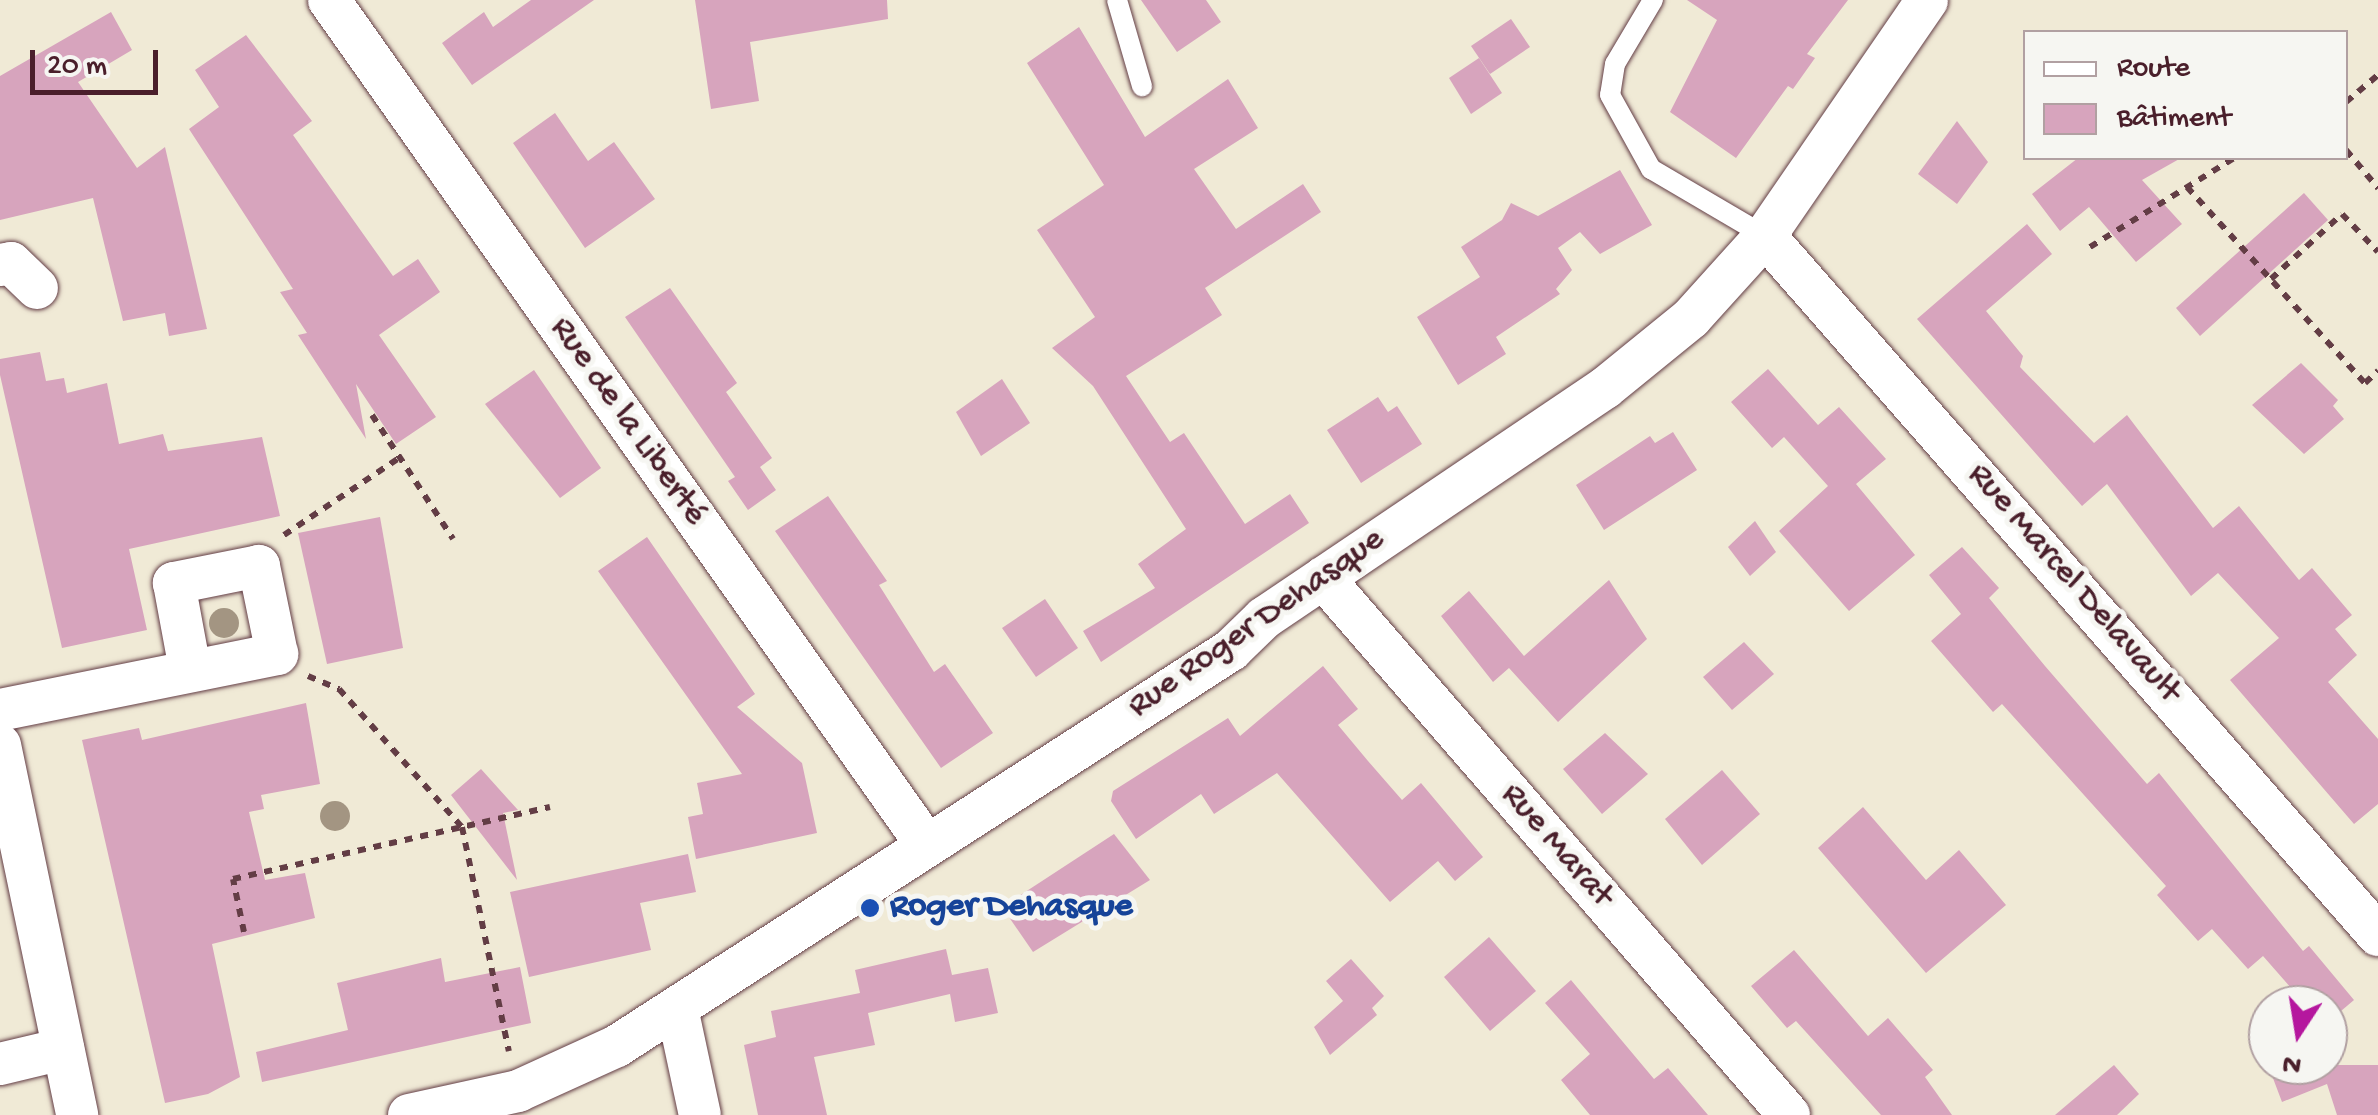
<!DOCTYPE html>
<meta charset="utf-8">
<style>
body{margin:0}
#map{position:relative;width:2378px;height:1115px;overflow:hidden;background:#f0ead6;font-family:"Gochi Hand",sans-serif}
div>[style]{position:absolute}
.building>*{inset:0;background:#d7a4bd}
.path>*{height:6px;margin-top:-3px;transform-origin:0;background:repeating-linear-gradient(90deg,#633d45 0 8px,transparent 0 16px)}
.roads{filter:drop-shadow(0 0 2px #633d45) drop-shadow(0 0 2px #633d45)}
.service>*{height:20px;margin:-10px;padding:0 10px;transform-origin:10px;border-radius:10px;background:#fff}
.minor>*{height:42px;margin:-21px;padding:0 21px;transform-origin:21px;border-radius:21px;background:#fff}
.trees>*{width:30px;height:30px;margin:-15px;border-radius:50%;background:#a39582}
.dots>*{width:28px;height:28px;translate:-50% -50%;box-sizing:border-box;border:5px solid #f6f6f2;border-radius:50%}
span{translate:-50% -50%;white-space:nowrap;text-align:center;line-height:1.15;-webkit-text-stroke:10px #f6f6f2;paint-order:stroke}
.street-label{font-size:35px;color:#4a1f2b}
.transit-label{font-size:35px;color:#164399;font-weight:700}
.left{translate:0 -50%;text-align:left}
.legend{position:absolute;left:2023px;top:30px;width:325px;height:130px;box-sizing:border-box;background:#f6f6f2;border:2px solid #b1a0a2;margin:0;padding:12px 18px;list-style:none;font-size:30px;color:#4a1f2b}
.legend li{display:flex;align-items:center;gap:20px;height:50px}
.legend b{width:50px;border:2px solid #b1a0a2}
.north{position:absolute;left:2248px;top:985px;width:100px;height:100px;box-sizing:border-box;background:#f6f6f2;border:2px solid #b1a0a2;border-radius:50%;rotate:192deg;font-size:28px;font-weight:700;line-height:40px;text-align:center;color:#4a1f2b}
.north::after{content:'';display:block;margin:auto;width:35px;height:45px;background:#b5179e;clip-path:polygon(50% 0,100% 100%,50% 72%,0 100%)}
.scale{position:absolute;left:30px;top:50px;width:128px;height:45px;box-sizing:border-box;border:5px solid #4a1f2b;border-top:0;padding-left:12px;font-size:30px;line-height:35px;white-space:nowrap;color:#4a1f2b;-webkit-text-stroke:8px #f6f6f2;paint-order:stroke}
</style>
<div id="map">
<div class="building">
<i style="clip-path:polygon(531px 0,594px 0,472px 85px,442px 43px,484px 12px,493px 27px)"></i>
<i style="clip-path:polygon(695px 0,887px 0,888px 19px,750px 42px,759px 101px,711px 109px)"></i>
<i style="clip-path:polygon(1141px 0,1206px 0,1221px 22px,1177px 52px)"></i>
<i style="clip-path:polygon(1687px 0,1848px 0,1807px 54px,1815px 58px,1793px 89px,1788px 86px,1736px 158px,1670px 112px,1717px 20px)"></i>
<i style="clip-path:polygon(111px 12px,132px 50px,78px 82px,137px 168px,165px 147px,207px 329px,169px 336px,165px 313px,123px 321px,93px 198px,0 220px,0 76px)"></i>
<i style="clip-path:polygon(1511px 19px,1530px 47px,1490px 74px,1471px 46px)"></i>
<i style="clip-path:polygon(1079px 27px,1145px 137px,1228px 79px,1258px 128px,1194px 169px,1236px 229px,1303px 184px,1321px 212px,1205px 288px,1222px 315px,1126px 376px,1170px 442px,1184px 433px,1245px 524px,1290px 494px,1309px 523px,1101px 662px,1083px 631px,1155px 588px,1138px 564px,1186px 529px,1093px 386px,1052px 348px,1095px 317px,1037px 230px,1104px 185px,1027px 63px)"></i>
<i style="clip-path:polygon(246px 35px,312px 121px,293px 135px,393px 276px,418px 259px,440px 292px,379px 335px,436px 417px,396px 444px,356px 384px,366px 439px,298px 335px,307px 333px,280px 292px,293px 289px,189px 129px,219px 107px,195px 70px)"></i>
<i style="clip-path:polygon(1479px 58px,1502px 93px,1471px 114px,1449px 78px)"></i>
<i style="clip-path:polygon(555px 113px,588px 161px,614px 142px,655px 199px,585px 248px,513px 143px)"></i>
<i style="clip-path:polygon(1957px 121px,1988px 162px,1957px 204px,1918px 174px)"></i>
<i style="clip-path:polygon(2078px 158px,2181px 158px,2142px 180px,2182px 224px,2136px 262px,2089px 207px,2060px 231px,2032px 194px)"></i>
<i style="clip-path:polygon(1620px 170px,1652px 225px,1600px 254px,1580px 232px,1558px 248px,1572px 270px,1556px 289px,1560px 294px,1496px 337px,1506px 354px,1458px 385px,1417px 317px,1480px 277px,1461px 247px,1502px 220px,1511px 203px,1538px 216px)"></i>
<i style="clip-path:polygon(2304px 193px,2328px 220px,2200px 336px,2176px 308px)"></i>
<i style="clip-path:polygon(2027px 224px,2052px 254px,1986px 311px,2023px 356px,2020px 367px,2094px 443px,2127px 415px,2213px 528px,2239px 506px,2299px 580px,2312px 568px,2352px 615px,2335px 629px,2357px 655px,2328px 682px,2378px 739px,2378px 804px,2354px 824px,2230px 680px,2279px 638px,2218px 573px,2191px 596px,2107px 484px,2082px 506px,1917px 319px)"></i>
<i style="clip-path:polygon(670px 288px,737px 383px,726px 392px,772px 458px,760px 467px,776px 490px,748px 510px,728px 481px,735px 477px,625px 317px)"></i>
<i style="clip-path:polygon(40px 352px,46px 381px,64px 378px,67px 393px,107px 383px,119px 444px,163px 434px,168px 451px,262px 437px,280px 516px,129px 549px,147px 630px,62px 648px,0 375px,0 359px)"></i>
<i style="clip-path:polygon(2301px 363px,2338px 400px,2333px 406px,2344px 419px,2304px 454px,2252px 405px)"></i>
<i style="clip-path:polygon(1768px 369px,1818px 425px,1839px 407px,1886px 459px,1856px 484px,1915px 555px,1849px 611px,1779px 531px,1828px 486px,1784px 437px,1772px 448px,1731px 402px)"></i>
<i style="clip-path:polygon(534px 370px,601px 468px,560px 498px,485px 404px)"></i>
<i style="clip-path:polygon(1002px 379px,1030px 423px,981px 456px,956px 412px)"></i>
<i style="clip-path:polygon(1378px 397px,1388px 412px,1397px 406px,1422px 444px,1361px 483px,1327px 430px)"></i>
<i style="clip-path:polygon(1673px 432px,1697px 470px,1604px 530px,1576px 485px,1650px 436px,1655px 443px)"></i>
<i style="clip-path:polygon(828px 496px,887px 581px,879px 585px,934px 672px,945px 664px,993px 733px,941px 768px,775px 531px)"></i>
<i style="clip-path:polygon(380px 517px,403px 648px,327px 664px,298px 533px)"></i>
<i style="clip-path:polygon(1755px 521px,1776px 552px,1750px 576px,1728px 547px)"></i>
<i style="clip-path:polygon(647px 537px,755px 694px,737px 707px,802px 763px,817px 833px,696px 859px,688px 817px,703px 814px,697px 783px,742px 774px,598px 571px)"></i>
<i style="clip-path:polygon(1962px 547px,1999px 588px,1989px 598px,2045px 666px,2147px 784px,2159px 773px,2303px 951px,2309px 946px,2354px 1000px,2328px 1022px,2328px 1005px,2306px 1005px,2263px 956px,2248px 969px,2212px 929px,2198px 941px,2157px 895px,2166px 886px,2002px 704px,1993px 712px,1931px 641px,1961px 614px,1929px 575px)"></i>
<i style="clip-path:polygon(1609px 580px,1647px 639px,1558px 722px,1509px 668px,1493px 682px,1441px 616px,1469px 591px,1524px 656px)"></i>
<i style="clip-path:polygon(1045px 599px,1078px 648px,1036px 677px,1002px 628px)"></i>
<i style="clip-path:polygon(1744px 642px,1774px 674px,1732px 710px,1703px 677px)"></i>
<i style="clip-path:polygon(1323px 666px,1358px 709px,1338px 725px,1368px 761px,1402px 800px,1421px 783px,1483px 857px,1455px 881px,1438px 861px,1390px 902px,1277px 773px,1214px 814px,1201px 794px,1136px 839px,1111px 801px,1113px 791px,1228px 718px,1240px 736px)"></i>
<i style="clip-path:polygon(306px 703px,320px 784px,261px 795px,264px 809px,249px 812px,265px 880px,305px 873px,315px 918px,212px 944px,240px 1077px,208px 1094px,165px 1103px,82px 740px,139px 728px,142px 740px)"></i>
<i style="clip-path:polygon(1605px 733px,1648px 774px,1602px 814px,1563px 769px)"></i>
<i style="clip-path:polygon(481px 769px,518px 810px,503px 813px,517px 880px,451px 795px)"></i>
<i style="clip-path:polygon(1722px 770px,1760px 814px,1702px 865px,1665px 819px)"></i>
<i style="clip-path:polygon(1863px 807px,1926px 880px,1959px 850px,2006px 905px,1926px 973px,1818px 848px)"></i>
<i style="clip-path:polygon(1114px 834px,1150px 880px,1033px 952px,1002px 907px)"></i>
<i style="clip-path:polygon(688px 854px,696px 892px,640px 903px,651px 950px,529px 977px,510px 892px)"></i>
<i style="clip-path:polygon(1489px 937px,1536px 991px,1490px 1031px,1444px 977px)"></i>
<i style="clip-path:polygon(946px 949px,952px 975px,988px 968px,998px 1013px,955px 1022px,950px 994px,868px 1013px,875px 1045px,814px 1057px,827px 1115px,758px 1115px,744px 1045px,776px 1037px,771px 1011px,860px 993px,855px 970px)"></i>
<i style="clip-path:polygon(1794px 950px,1868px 1036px,1888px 1018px,1933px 1070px,1925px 1077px,1952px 1115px,1881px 1115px,1796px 1021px,1787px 1028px,1751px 986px)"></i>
<i style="clip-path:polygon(441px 958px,445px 982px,520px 967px,531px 1023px,262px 1082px,256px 1052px,348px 1030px,337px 983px)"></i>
<i style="clip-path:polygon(1351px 959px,1384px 996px,1372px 1008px,1377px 1015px,1330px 1055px,1314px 1027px,1343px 1001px,1326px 981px)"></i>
<i style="clip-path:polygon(1571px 980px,1654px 1079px,1668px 1068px,1708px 1115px,1590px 1115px,1561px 1080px,1590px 1054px,1545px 1003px)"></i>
<i style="clip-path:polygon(2114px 1065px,2139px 1094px,2117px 1115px,2055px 1115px)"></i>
<i style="clip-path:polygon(2268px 1065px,2378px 1065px,2378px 1115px,2337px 1115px,2327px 1084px,2282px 1102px)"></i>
</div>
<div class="path">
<i style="left:2346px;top:102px;width:42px;rotate:-40.2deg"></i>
<i style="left:2346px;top:150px;width:50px;rotate:49.9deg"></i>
<i style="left:2187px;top:187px;width:265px;rotate:47.8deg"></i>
<i style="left:2365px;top:383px;width:18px;rotate:-43deg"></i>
<i style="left:2090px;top:247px;width:169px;rotate:-31.7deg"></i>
<i style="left:2271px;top:279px;width:96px;rotate:-42.5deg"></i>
<i style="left:2342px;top:214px;width:52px;rotate:46.5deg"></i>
<i style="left:372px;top:415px;width:148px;rotate:56.8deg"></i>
<i style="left:284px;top:535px;width:138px;rotate:-33.8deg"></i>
<i style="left:308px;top:676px;width:34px;rotate:23deg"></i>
<i style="left:339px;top:689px;width:185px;rotate:48.3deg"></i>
<i style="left:462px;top:827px;width:229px;rotate:78.2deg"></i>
<i style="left:244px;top:932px;width:54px;rotate:-101.7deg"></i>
<i style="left:233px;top:879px;width:325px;rotate:-12.8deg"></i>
</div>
<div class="roads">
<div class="service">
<i style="left:1117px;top:0;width:90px;rotate:73.8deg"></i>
<i style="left:1653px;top:0;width:74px;rotate:120.7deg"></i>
<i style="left:1615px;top:64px;width:31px;rotate:99deg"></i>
<i style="left:1610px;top:95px;width:85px;rotate:61deg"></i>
<i style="left:1651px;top:169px;width:132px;rotate:30.4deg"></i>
</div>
<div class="minor">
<i style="left:329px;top:0;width:1034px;rotate:54.73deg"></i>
<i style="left:1765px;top:236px;width:930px;rotate:48.75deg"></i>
<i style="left:0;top:265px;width:11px;rotate:-10deg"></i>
<i style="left:11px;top:263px;width:36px;rotate:44deg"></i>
<i style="left:1323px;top:578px;width:711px;rotate:49.05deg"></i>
<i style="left:0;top:710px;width:283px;rotate:-11.4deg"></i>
<i style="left:277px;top:654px;width:90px;rotate:-101.6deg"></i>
<i style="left:259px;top:566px;width:87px;rotate:168.7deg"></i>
<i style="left:174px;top:583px;width:87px;rotate:79.5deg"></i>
<i style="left:0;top:745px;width:378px;rotate:78.2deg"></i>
<i style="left:677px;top:1008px;width:109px;rotate:77.9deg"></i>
<i style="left:0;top:1064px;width:65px;rotate:-13.4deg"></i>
<i style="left:409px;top:1115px;width:112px;rotate:-12.4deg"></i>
<i style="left:518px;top:1091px;width:109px;rotate:-24.4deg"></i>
<i style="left:617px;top:1046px;width:731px;rotate:-32.82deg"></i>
<i style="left:1231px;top:650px;width:46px;rotate:-44.1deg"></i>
<i style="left:1264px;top:618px;width:411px;rotate:-34deg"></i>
<i style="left:1605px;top:388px;width:111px;rotate:-39.1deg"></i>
<i style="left:1691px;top:318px;width:110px;rotate:-47.9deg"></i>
<i style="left:1765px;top:236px;width:286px;rotate:-55.5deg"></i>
</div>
</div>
<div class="trees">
<i style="left:224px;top:623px"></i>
<i style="left:335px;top:816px"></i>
</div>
<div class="dots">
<i style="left:870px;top:908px;background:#1a4fb4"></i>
</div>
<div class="street-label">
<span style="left:627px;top:422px;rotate:55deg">Rue de la Liberté</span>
<span style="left:2073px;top:584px;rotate:49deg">Rue Marcel Delavault</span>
<span style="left:1257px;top:624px;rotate:-35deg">Rue Roger Dehasque</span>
<span style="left:1556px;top:846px;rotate:49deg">Rue Marat</span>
</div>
<div class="transit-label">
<span class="left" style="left:890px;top:908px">Roger Dehasque</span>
</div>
<ul class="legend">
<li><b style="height:12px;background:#fff"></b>Route</li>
<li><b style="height:28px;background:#d7a4bd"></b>Bâtiment</li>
</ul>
<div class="north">N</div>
<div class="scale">20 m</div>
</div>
